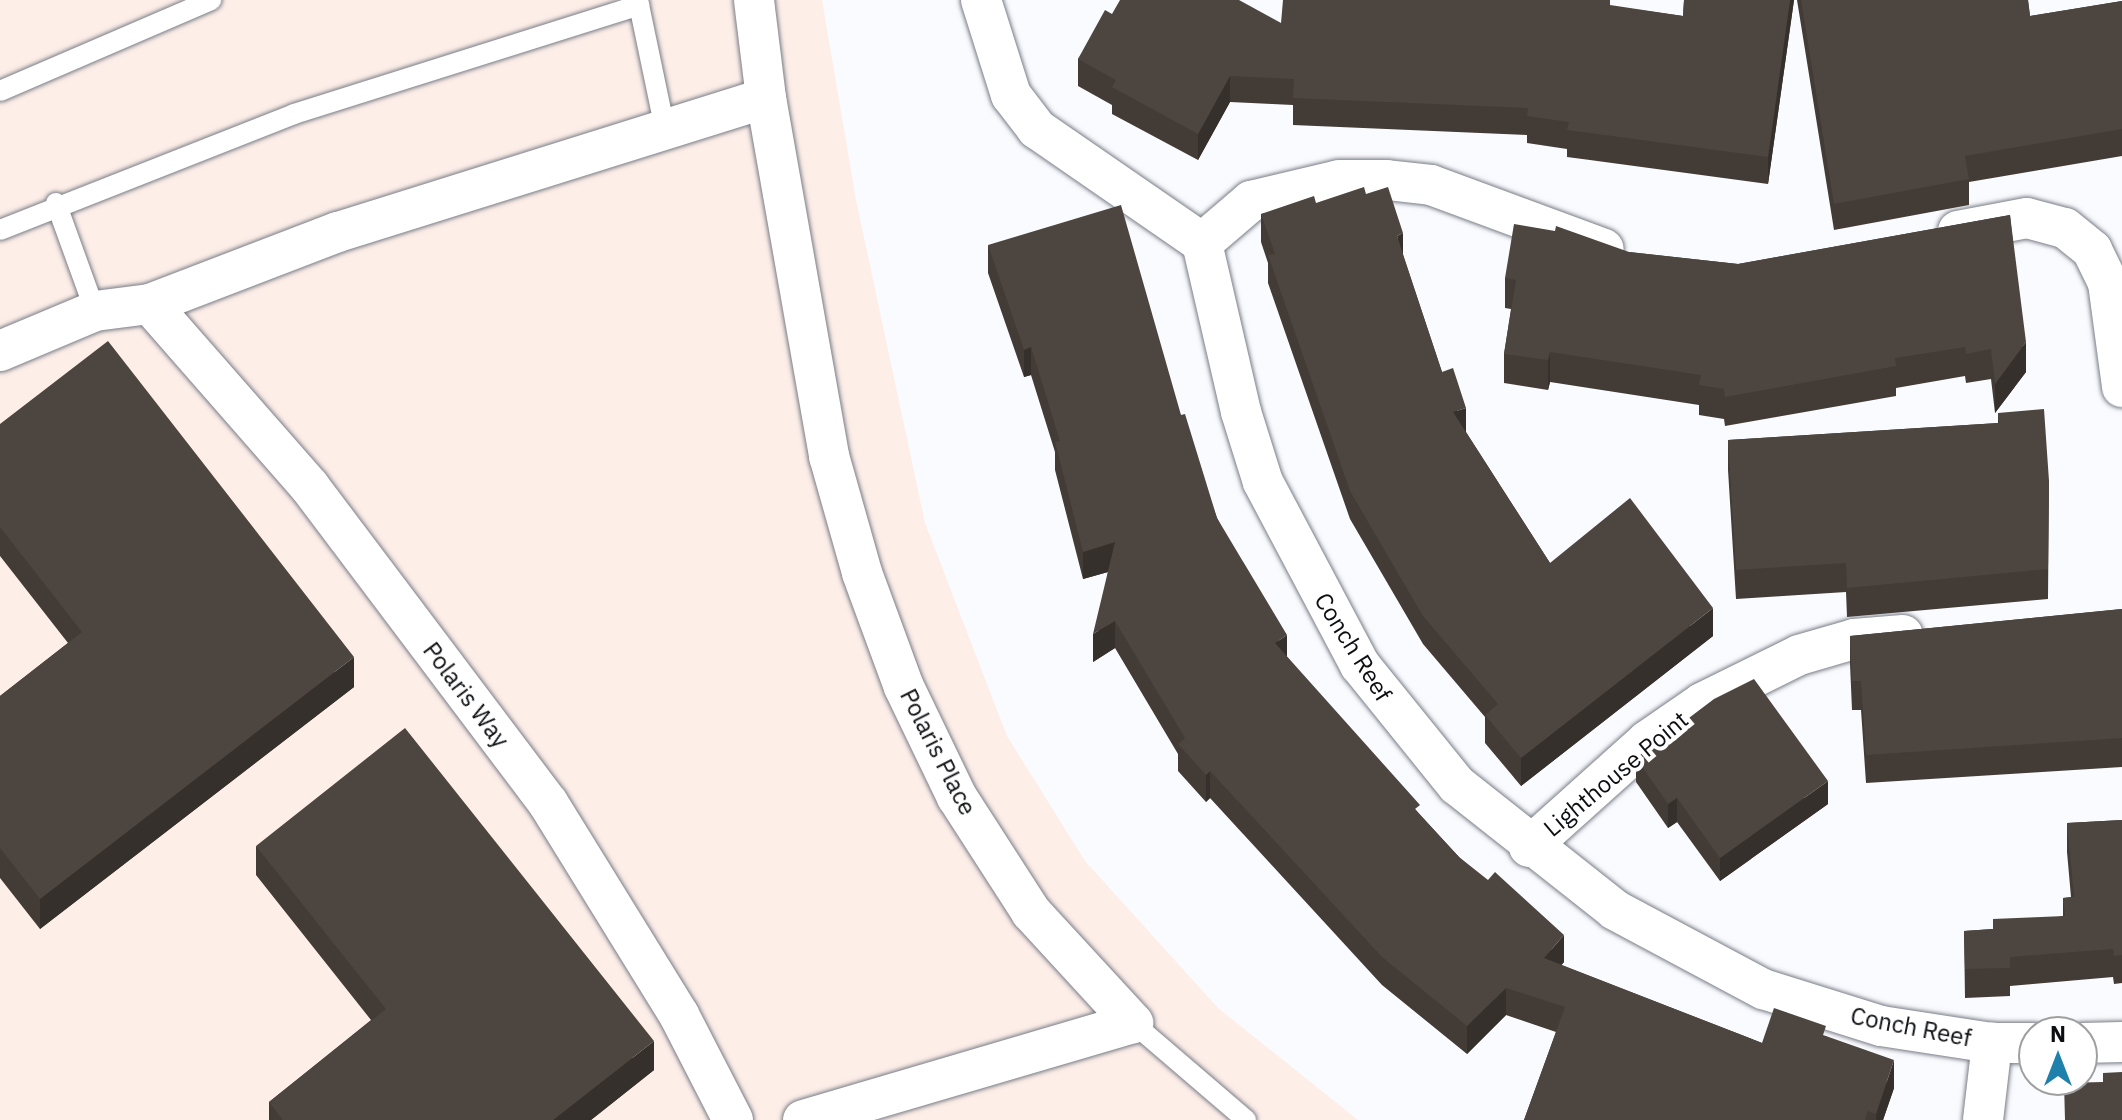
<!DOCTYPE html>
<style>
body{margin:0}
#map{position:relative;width:2122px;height:1120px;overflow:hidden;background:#fafbfe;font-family:"IBM Plex Sans",sans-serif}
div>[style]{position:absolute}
.commercial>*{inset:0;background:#fdeee8}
.roads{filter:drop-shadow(0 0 2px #797d87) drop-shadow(0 0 2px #797d87)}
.lane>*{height:20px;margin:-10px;padding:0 10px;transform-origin:10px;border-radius:10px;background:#fff}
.street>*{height:40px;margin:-20px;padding:0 20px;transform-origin:20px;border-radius:20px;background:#fff}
.wall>*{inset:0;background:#423b36}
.shaded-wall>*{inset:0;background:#36302c}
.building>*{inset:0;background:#4d453f}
span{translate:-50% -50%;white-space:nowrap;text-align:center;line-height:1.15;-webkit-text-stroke:8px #fff;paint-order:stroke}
.street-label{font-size:24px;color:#0c0e11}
.north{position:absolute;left:2018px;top:1016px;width:80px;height:80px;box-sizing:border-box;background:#fff;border:2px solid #9e9fa0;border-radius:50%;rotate:0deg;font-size:22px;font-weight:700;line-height:32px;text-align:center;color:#0c0e11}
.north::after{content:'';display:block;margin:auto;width:28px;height:36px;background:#1e81ac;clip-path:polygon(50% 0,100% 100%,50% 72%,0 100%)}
</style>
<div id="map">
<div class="commercial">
<i style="clip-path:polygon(0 0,822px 0,856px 200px,925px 523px,1007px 736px,1085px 861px,1218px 1008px,1358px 1120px,0 1120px)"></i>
</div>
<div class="roads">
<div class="lane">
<i style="left:638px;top:0;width:132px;rotate:78.2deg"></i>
<i style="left:0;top:91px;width:230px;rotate:-23.3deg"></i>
<i style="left:56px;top:203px;width:115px;rotate:70.1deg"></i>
<i style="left:0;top:230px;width:316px;rotate:-21.5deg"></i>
<i style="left:294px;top:114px;width:362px;rotate:-17.5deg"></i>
<i style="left:1133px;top:1023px;width:149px;rotate:40.6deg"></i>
</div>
<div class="street">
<i style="left:981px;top:0;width:100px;rotate:72.5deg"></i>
<i style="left:1011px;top:95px;width:43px;rotate:52.6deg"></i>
<i style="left:1037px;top:129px;width:201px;rotate:34.6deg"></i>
<i style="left:1202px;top:243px;width:173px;rotate:77deg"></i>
<i style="left:1241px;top:412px;width:73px;rotate:72.6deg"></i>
<i style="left:1263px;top:482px;width:207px;rotate:62.1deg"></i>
<i style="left:1360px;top:665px;width:154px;rotate:51.1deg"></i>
<i style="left:1457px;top:785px;width:201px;rotate:38.3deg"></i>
<i style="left:1615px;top:910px;width:168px;rotate:28.1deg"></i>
<i style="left:1763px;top:989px;width:124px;rotate:17.4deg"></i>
<i style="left:1881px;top:1026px;width:112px;rotate:8.7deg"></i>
<i style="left:1992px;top:1043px;width:42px"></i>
<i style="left:766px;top:98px;width:364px;rotate:80deg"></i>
<i style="left:829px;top:456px;width:122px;rotate:74.2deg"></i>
<i style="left:862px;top:573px;width:121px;rotate:69.8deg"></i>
<i style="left:904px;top:687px;width:122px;rotate:64.3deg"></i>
<i style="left:957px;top:797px;width:137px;rotate:57.2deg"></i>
<i style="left:1031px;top:912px;width:151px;rotate:47.4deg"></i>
<i style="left:1133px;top:1023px;width:344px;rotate:163.6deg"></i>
<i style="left:1958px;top:231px;width:70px;rotate:-10.7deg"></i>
<i style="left:2027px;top:218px;width:39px;rotate:15deg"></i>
<i style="left:2065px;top:228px;width:35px;rotate:39deg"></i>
<i style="left:2092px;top:250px;width:37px;rotate:64deg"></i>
<i style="left:2108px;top:283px;width:105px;rotate:82.3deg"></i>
<i style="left:1202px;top:243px;width:65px;rotate:-40.6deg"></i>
<i style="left:1251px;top:201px;width:90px;rotate:-13.4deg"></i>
<i style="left:1339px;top:180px;width:48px"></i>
<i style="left:1387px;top:180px;width:44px;rotate:6.5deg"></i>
<i style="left:1431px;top:185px;width:184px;rotate:20.3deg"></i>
<i style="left:0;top:351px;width:103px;rotate:-22.8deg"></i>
<i style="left:95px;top:311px;width:55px;rotate:-7.3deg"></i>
<i style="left:1529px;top:847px;width:159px;rotate:-41.9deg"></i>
<i style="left:1647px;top:741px;width:67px;rotate:-34.6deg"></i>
<i style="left:1702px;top:703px;width:108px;rotate:-26.3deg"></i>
<i style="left:1799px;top:655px;width:57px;rotate:-16.2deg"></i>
<i style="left:1854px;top:639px;width:49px;rotate:-4.7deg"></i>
<i style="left:2082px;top:1043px;width:40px;rotate:-1.4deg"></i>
<i style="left:733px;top:1120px;width:118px;rotate:-117.2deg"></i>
<i style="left:679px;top:1015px;width:249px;rotate:-121.7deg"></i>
<i style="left:548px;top:803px;width:396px;rotate:-127deg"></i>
<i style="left:310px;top:487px;width:243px;rotate:-131.2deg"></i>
<i style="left:150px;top:304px;width:201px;rotate:-21deg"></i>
<i style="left:338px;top:232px;width:448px;rotate:-17.4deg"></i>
<i style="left:766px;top:98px;width:99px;rotate:-97deg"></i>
<i style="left:1983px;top:1120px;width:78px;rotate:-83.3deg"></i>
</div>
</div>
<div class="wall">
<i style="clip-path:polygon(1684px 0,1794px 0,1768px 184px,1567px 157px,1567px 149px,1527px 143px,1527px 135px,1293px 125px,1293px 105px,1230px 102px,1198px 160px,1112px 114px,1112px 105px,1078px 86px,1078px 59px,1112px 14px,1281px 23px,1611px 6px,1683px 16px)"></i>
<i style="clip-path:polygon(1797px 0,2028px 0,2030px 16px,2122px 1px,2122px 156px,1969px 182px,1969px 205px,1834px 230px)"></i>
<i style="clip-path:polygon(1366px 194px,1403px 255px,1442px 372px,1466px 432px,1550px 563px,1713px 636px,1521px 786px,1485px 743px,1485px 717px,1423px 644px,1350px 519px,1268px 283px,1268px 263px,1261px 242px,1261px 214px)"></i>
<i style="clip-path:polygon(2010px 215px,2026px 372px,1995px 413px,1991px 379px,1966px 383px,1965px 376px,1896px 388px,1896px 396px,1725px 426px,1724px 419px,1699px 415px,1699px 405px,1550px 382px,1548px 390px,1504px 383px,1504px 354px,1511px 309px,1505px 308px,1505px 278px,1629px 252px,1738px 264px)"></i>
<i style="clip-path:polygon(988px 245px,1181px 415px,1217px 518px,1287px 657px,1420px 815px,1459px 857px,1564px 962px,1561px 965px,1762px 1043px,1826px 1036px,1894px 1088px,1883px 1120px,1524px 1120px,1556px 1032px,1506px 1015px,1467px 1054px,1382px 985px,1210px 798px,1206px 802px,1178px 771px,1178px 754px,1115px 648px,1093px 662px,1108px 572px,1083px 579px,1055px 470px,1055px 452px,1031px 375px,1024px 377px,988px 273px)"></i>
<i style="clip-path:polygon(1998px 413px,2049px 481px,2048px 599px,1847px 617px,1846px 592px,1736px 599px,1728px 470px,1728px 440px,1998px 423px)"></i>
<i style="clip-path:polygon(0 424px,354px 687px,40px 929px,0 878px,0 696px,68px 643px,0 556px)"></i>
<i style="clip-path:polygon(2122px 609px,2122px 767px,1866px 783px,1861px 710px,1852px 710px,1850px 664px,1850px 636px)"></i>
<i style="clip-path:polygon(1636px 758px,1828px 804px,1720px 881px,1677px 822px,1668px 828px,1636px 782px)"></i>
<i style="clip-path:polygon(2122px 820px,2122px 983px,2114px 984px,2113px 977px,2010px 986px,2010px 996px,1965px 998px,1964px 931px,1993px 929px,2063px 916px,2063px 898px,2071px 897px,2067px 852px,2067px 823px)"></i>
<i style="clip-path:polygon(256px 846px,654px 1070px,591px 1120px,269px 1120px,269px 1102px,371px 1020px,256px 875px)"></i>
</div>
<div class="shaded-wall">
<i style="clip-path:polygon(1790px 0,1794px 0,1768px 184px,1768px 157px)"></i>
<i style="clip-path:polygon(1230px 76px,1230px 102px,1198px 160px,1198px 134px)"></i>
<i style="clip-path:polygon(1403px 233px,1403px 262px,1397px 236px)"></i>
<i style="clip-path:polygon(2026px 342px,2026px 372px,1995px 413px,1995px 384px)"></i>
<i style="clip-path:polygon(1031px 347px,1031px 375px,1024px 377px,1024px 350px)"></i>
<i style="clip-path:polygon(1550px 352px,1550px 382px,1548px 390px,1548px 360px)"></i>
<i style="clip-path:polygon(1466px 408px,1466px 436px,1453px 412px)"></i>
<i style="clip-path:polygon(1115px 542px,1115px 570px,1083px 579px,1083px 552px)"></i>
<i style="clip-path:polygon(1713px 608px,1713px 636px,1521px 786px,1521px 758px)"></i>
<i style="clip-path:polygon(1115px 621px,1115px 648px,1093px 662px,1093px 634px)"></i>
<i style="clip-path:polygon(1287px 635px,1287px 662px,1275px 643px)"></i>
<i style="clip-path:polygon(354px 657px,354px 687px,40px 929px,40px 899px)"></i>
<i style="clip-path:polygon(1210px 771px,1210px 798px,1206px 802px,1206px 775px)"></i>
<i style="clip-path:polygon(1828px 781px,1828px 804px,1720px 881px,1720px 858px)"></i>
<i style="clip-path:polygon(1677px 798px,1677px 822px,1668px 828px,1668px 804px)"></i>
<i style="clip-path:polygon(1564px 935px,1564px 962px,1544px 986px,1544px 958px)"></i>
<i style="clip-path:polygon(1506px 988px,1506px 1015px,1467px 1054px,1467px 1026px)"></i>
<i style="clip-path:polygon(654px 1041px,654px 1070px,591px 1120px,553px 1120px)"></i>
<i style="clip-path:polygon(1894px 1060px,1894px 1088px,1883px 1120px,1876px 1120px,1876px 1114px)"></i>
</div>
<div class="building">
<i style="clip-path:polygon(1120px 0,1239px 0,1281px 23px,1283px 0,1610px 0,1610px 5px,1683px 16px,1684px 0,1790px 0,1768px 157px,1567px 130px,1569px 122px,1527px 116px,1528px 108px,1293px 98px,1294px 79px,1230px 76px,1198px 134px,1112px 87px,1116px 80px,1078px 59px,1105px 10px,1112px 14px)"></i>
<i style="clip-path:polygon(1801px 0,2028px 0,2030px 16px,2122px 1px,2122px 129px,1965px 156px,1969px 179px,1834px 204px)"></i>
<i style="clip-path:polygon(1364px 187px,1366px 194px,1388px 187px,1403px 233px,1397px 236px,1442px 372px,1453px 368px,1466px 408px,1453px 412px,1550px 563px,1630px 498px,1713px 608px,1521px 758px,1485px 715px,1498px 704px,1423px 616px,1350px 491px,1268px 255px,1275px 254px,1261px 214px,1314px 196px,1316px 203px)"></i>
<i style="clip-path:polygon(1121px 205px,1181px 415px,1185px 414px,1217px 518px,1287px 635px,1275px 643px,1420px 805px,1415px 809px,1459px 857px,1488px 880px,1495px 872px,1564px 935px,1544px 958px,1762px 1043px,1774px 1008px,1826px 1026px,1823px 1035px,1894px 1060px,1876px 1114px,1868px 1111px,1865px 1120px,1524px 1120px,1565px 1007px,1506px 988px,1467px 1026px,1382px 957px,1210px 771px,1206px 775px,1178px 744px,1185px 738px,1115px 621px,1093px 634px,1115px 542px,1083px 552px,1055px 442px,1060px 441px,1031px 347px,1024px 350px,988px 245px)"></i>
<i style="clip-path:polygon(2010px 215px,2026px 342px,1995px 384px,1991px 349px,1966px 354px,1965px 347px,1895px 358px,1896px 366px,1725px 397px,1724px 389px,1699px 385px,1701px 375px,1550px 352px,1548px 360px,1504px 354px,1516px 280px,1505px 278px,1514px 224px,1555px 231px,1556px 226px,1629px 252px,1738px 264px)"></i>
<i style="clip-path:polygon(108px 341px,354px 657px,40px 899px,0 848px,0 696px,82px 632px,0 527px,0 424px)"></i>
<i style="clip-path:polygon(2044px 409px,2049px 481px,2048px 569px,1847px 588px,1846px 563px,1736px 570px,1728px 440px,1999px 423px,1998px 413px)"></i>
<i style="clip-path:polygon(2122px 609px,2122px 738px,1866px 755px,1861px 681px,1852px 681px,1850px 636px)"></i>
<i style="clip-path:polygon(1754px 679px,1828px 781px,1720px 858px,1677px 798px,1668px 804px,1636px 758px,1714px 699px)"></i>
<i style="clip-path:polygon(405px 728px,654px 1041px,553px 1120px,283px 1120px,269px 1102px,386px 1009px,256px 846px)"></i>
<i style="clip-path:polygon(2122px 820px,2122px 955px,2114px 956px,2113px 949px,2010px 957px,2010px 968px,1965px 969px,1964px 931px,1993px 929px,1993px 919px,2065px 916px,2063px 898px,2074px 897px,2067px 823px)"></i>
<i style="clip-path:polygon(2122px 1072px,2122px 1120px,2065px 1120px,2064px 1083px,2103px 1082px,2103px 1073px)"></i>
</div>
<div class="street-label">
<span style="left:1353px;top:647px;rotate:58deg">Conch Reef</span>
<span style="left:466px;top:695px;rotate:53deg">Polaris Way</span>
<span style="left:938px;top:752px;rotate:63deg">Polaris Place</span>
<span style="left:1616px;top:774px;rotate:-40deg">Lighthouse Point</span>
<span style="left:1911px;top:1027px;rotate:11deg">Conch Reef</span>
</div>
<div class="north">N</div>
</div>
